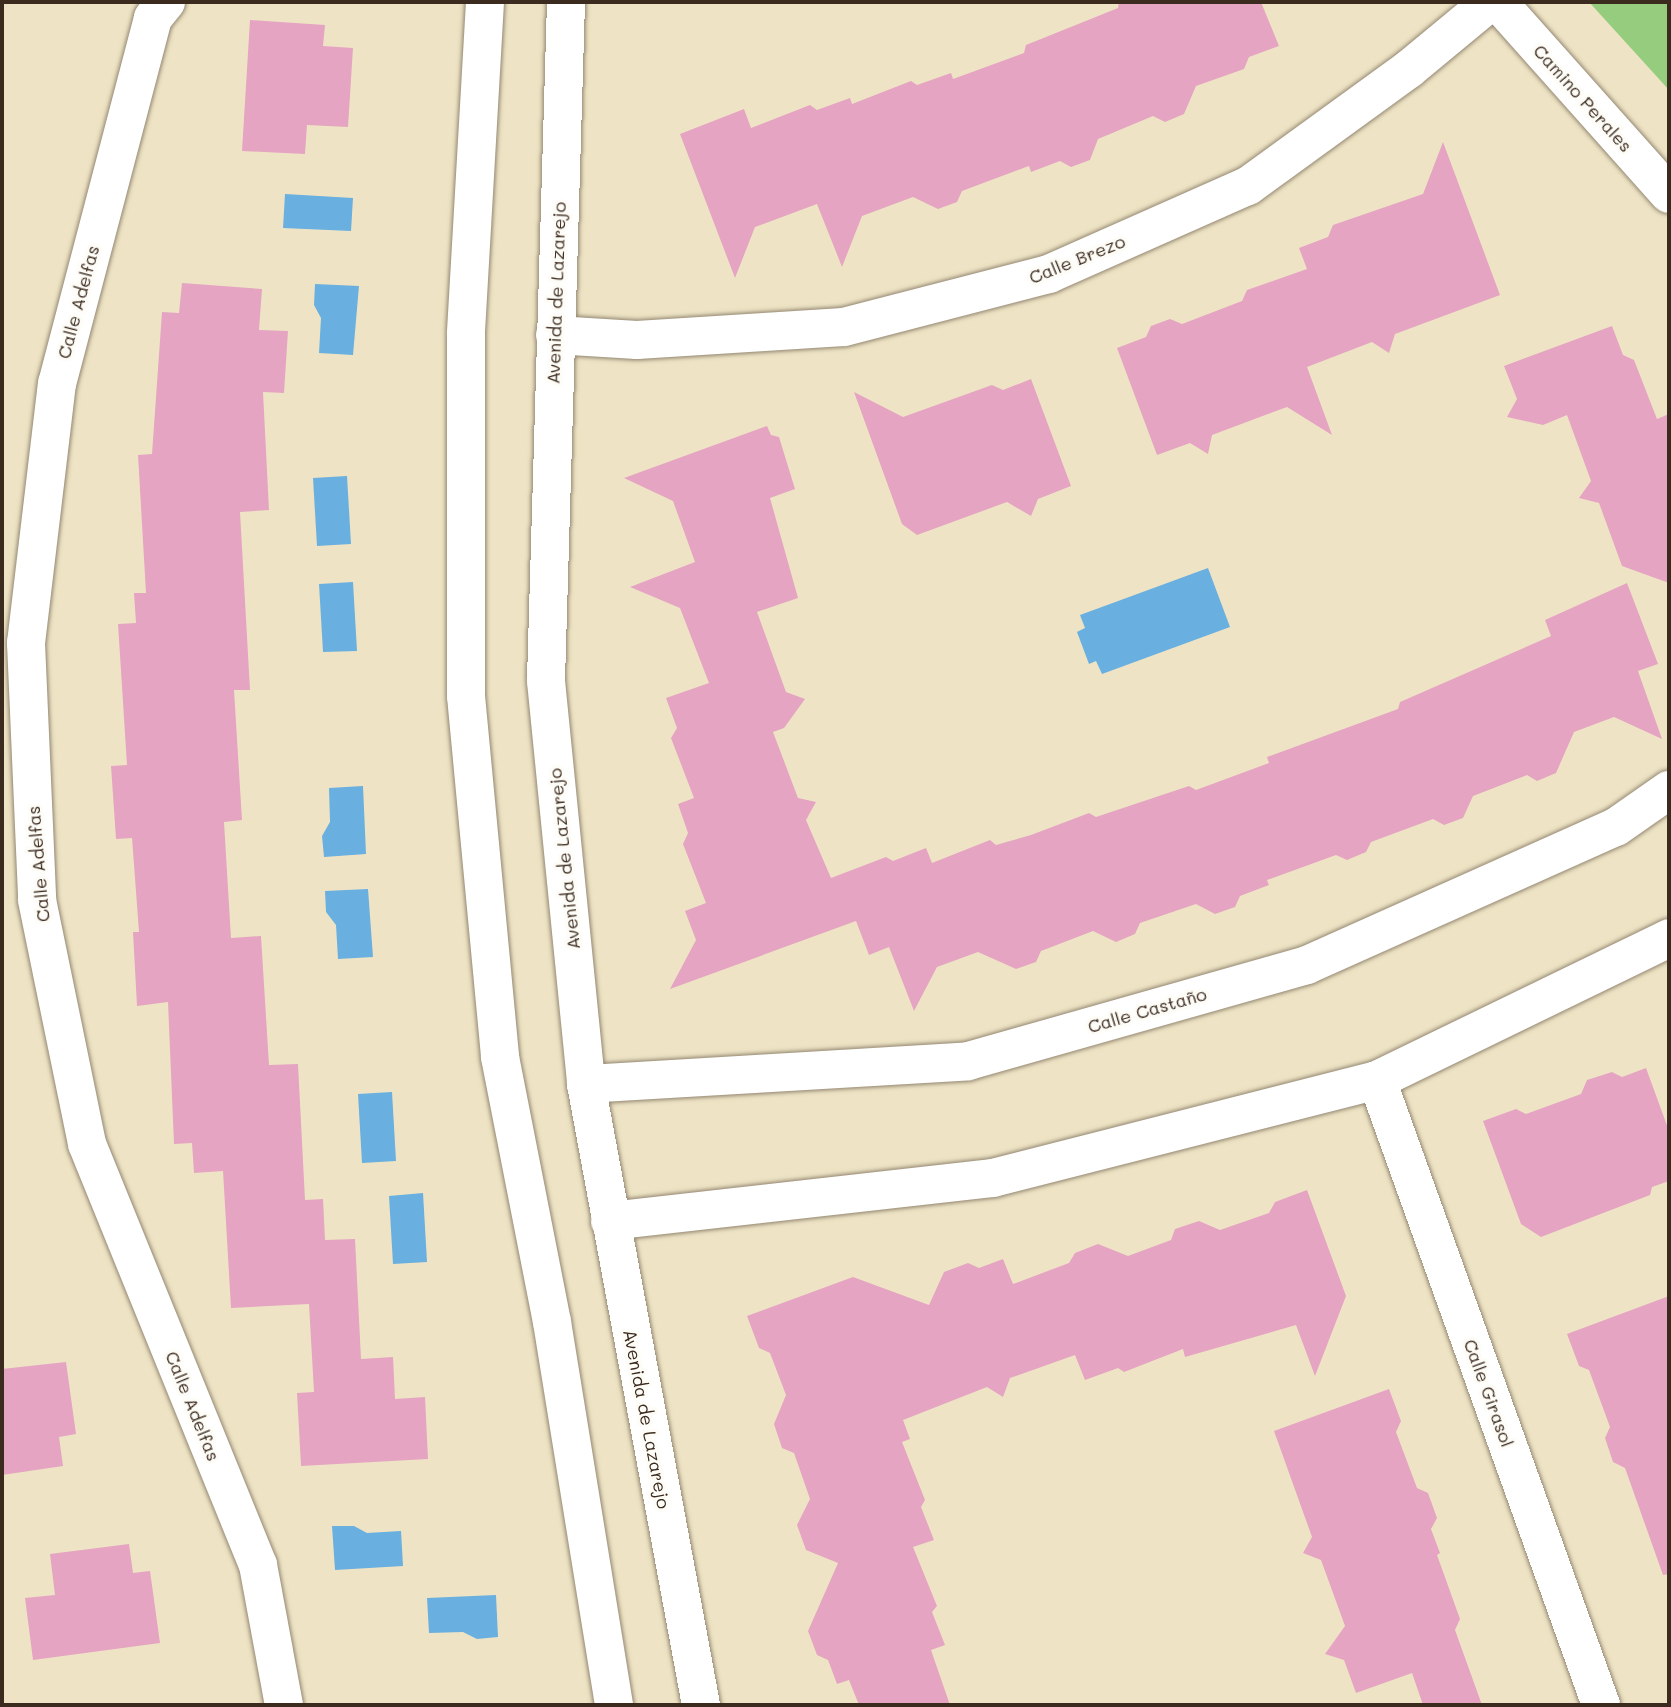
<!DOCTYPE html>
<meta charset="utf-8">
<style>
body{margin:0}
#map{position:relative;width:1671px;height:1707px;overflow:hidden;background:#eee4c5;font-family:Mali,sans-serif}
div>[style]{position:absolute}
.green>*{inset:0;background:#96cc7d}
.water>*{inset:0;background:#69afdf}
.building>*{inset:0;background:#e5a4c2}
.roads{filter:drop-shadow(0 0 2px #948772) drop-shadow(0 0 2px #948772)}
.street>*{height:38px;margin:-19px;padding:0 19px;transform-origin:19px;border-radius:19px;background:#fff}
span{translate:-50% -50%;white-space:nowrap;text-align:center;line-height:1.15;-webkit-text-stroke:7px #fdfcf7;paint-order:stroke}
.street-label{font-size:18px;color:#3b2a1e}
.frame{position:absolute;inset:0;border:4px solid #3b2a1e;pointer-events:none}
</style>
<div id="map">
<div class="green">
<i style="clip-path:polygon(1589px 2px,1669px 2px,1669px 90px)"></i>
</div>
<div class="water">
<i style="clip-path:polygon(285px 194px,353px 198px,351px 231px,283px 228px)"></i>
<i style="clip-path:polygon(315px 284px,359px 286px,353px 355px,319px 353px,321px 318px,314px 305px)"></i>
<i style="clip-path:polygon(347px 476px,351px 544px,317px 546px,313px 478px)"></i>
<i style="clip-path:polygon(1208px 568px,1230px 627px,1102px 674px,1096px 661px,1089px 664px,1077px 632px,1085px 628px,1080px 615px)"></i>
<i style="clip-path:polygon(353px 582px,357px 651px,323px 652px,319px 584px)"></i>
<i style="clip-path:polygon(363px 786px,366px 854px,324px 857px,322px 836px,330px 822px,329px 788px)"></i>
<i style="clip-path:polygon(368px 889px,373px 957px,338px 959px,336px 925px,326px 912px,325px 891px)"></i>
<i style="clip-path:polygon(392px 1092px,396px 1161px,362px 1163px,358px 1094px)"></i>
<i style="clip-path:polygon(423px 1193px,427px 1262px,393px 1264px,389px 1196px)"></i>
<i style="clip-path:polygon(332px 1526px,354px 1526px,367px 1533px,401px 1531px,403px 1566px,335px 1570px)"></i>
<i style="clip-path:polygon(496px 1595px,498px 1637px,477px 1639px,463px 1632px,429px 1633px,427px 1598px)"></i>
</div>
<div class="building">
<i style="clip-path:polygon(1119px 2px,1261px 2px,1279px 46px,1249px 57px,1244px 69px,1196px 86px,1184px 114px,1165px 122px,1153px 116px,1098px 139px,1090px 160px,1071px 167px,1060px 161px,1031px 172px,1029px 166px,962px 191px,957px 202px,938px 209px,913px 197px,862px 216px,842px 267px,817px 204px,755px 227px,735px 278px,680px 134px,744px 109px,751px 128px,810px 105px,817px 110px,850px 98px,852px 104px,911px 81px,917px 85px,951px 73px,953px 79px,1024px 53px,1026px 45px,1118px 8px)"></i>
<i style="clip-path:polygon(250px 20px,325px 25px,323px 46px,353px 48px,348px 127px,307px 125px,305px 154px,242px 151px)"></i>
<i style="clip-path:polygon(1443px 142px,1500px 295px,1395px 334px,1389px 353px,1372px 342px,1307px 367px,1332px 435px,1287px 407px,1212px 435px,1208px 454px,1190px 443px,1157px 455px,1117px 348px,1146px 337px,1151px 326px,1170px 319px,1182px 324px,1242px 301px,1247px 290px,1307px 269px,1299px 248px,1328px 237px,1333px 225px,1423px 194px)"></i>
<i style="clip-path:polygon(182px 283px,262px 289px,259px 330px,288px 331px,284px 393px,263px 392px,269px 510px,240px 512px,250px 690px,234px 690px,242px 820px,224px 822px,231px 938px,261px 936px,269px 1065px,298px 1064px,305px 1200px,323px 1199px,325px 1240px,355px 1239px,361px 1359px,393px 1357px,395px 1399px,425px 1397px,428px 1459px,301px 1466px,297px 1393px,314px 1392px,309px 1304px,231px 1308px,223px 1171px,194px 1173px,192px 1143px,174px 1144px,168px 1002px,137px 1006px,133px 932px,139px 932px,132px 838px,116px 839px,111px 766px,127px 765px,118px 624px,136px 623px,134px 593px,146px 593px,138px 455px,152px 454px,162px 312px,179px 313px)"></i>
<i style="clip-path:polygon(1612px 326px,1623px 355px,1634px 360px,1657px 419px,1669px 414px,1669px 583px,1622px 566px,1599px 503px,1579px 498px,1591px 481px,1567px 415px,1543px 425px,1507px 417px,1517px 399px,1504px 366px)"></i>
<i style="clip-path:polygon(1031px 379px,1071px 486px,1038px 499px,1031px 516px,1007px 502px,917px 535px,902px 524px,854px 392px,903px 417px,992px 385px,1003px 390px)"></i>
<i style="clip-path:polygon(767px 426px,771px 435px,779px 437px,795px 489px,770px 498px,798px 598px,757px 612px,786px 692px,805px 699px,784px 728px,773px 732px,798px 798px,816px 802px,806px 820px,831px 878px,886px 857px,893px 861px,926px 848px,932px 863px,990px 840px,996px 845px,1031px 835px,1089px 813px,1096px 817px,1189px 786px,1196px 790px,1269px 763px,1267px 757px,1398px 709px,1400px 702px,1551px 636px,1545px 620px,1627px 583px,1658px 664px,1638px 671px,1662px 739px,1614px 717px,1574px 732px,1556px 773px,1537px 781px,1527px 775px,1473px 796px,1463px 818px,1444px 825px,1433px 819px,1371px 842px,1366px 852px,1347px 860px,1336px 855px,1267px 880px,1269px 885px,1240px 896px,1235px 907px,1215px 914px,1196px 904px,1140px 923px,1135px 934px,1116px 942px,1093px 931px,1041px 951px,1036px 962px,1016px 969px,978px 952px,937px 967px,914px 1011px,889px 947px,869px 955px,856px 921px,670px 989px,696px 940px,685px 911px,706px 903px,683px 844px,688px 833px,678px 804px,694px 798px,671px 738px,677px 728px,666px 698px,709px 683px,680px 608px,630px 587px,695px 562px,673px 501px,624px 478px)"></i>
<i style="clip-path:polygon(1646px 1068px,1669px 1131px,1669px 1181px,1652px 1187px,1650px 1195px,1541px 1237px,1521px 1224px,1483px 1121px,1516px 1109px,1526px 1114px,1581px 1094px,1587px 1080px,1612px 1072px,1622px 1077px)"></i>
<i style="clip-path:polygon(1307px 1190px,1346px 1296px,1315px 1376px,1296px 1325px,1185px 1357px,1183px 1349px,1124px 1372px,1118px 1368px,1085px 1380px,1075px 1355px,1010px 1378px,1003px 1397px,987px 1387px,903px 1420px,910px 1439px,902px 1442px,925px 1500px,921px 1507px,934px 1540px,913px 1547px,937px 1606px,932px 1612px,945px 1645px,931px 1650px,950px 1705px,859px 1705px,849px 1680px,837px 1684px,828px 1660px,817px 1655px,808px 1631px,838px 1563px,806px 1550px,797px 1525px,810px 1499px,794px 1453px,782px 1448px,774px 1424px,786px 1395px,770px 1353px,759px 1348px,747px 1316px,853px 1277px,929px 1305px,944px 1272px,968px 1263px,979px 1268px,1003px 1259px,1013px 1284px,1069px 1263px,1075px 1253px,1098px 1244px,1128px 1256px,1171px 1240px,1175px 1229px,1199px 1221px,1220px 1230px,1269px 1213px,1275px 1202px)"></i>
<i style="clip-path:polygon(1669px 1296px,1669px 1574px,1663px 1575px,1625px 1468px,1613px 1462px,1605px 1438px,1610px 1427px,1589px 1370px,1579px 1366px,1567px 1334px)"></i>
<i style="clip-path:polygon(66px 1362px,76px 1434px,59px 1437px,63px 1466px,2px 1475px,2px 1369px)"></i>
<i style="clip-path:polygon(1389px 1389px,1401px 1421px,1396px 1432px,1417px 1488px,1428px 1493px,1437px 1518px,1431px 1529px,1440px 1553px,1437px 1555px,1460px 1619px,1455px 1630px,1482px 1705px,1423px 1705px,1412px 1673px,1356px 1693px,1344px 1660px,1325px 1654px,1345px 1626px,1321px 1560px,1303px 1553px,1312px 1537px,1274px 1431px)"></i>
<i style="clip-path:polygon(129px 1544px,133px 1573px,150px 1571px,160px 1643px,33px 1660px,25px 1598px,55px 1595px,50px 1554px)"></i>
</div>
<div class="roads">
<div class="street">
<i style="left:166px;top:2px;width:21px;rotate:129deg"></i>
<i style="left:153px;top:18px;width:377px;rotate:104.7deg"></i>
<i style="left:57px;top:383px;width:262px;rotate:96.8deg"></i>
<i style="left:26px;top:643px;width:257px;rotate:87.5deg"></i>
<i style="left:37px;top:900px;width:249px;rotate:78.4deg"></i>
<i style="left:87px;top:1144px;width:454px;rotate:67.9deg"></i>
<i style="left:258px;top:1565px;width:142px;rotate:79.5deg"></i>
<i style="left:485px;top:2px;width:333px;rotate:93.3deg"></i>
<i style="left:466px;top:334px;width:362px;rotate:90deg"></i>
<i style="left:466px;top:696px;width:363px;rotate:84.6deg"></i>
<i style="left:500px;top:1057px;width:270px;rotate:78.9deg"></i>
<i style="left:552px;top:1322px;width:388px;rotate:80.8deg"></i>
<i style="left:566px;top:2px;width:679px;rotate:91.69deg"></i>
<i style="left:546px;top:681px;width:405px;rotate:84.3deg"></i>
<i style="left:586px;top:1084px;width:632px;rotate:79.51deg"></i>
<i style="left:1498px;top:2px;width:257px;rotate:48.3deg"></i>
<i style="left:555px;top:335px;width:82px;rotate:3.5deg"></i>
<i style="left:637px;top:340px;width:207px;rotate:-3.6deg"></i>
<i style="left:844px;top:327px;width:212px;rotate:-14.5deg"></i>
<i style="left:1049px;top:274px;width:218px;rotate:-23.9deg"></i>
<i style="left:1248px;top:186px;width:199px;rotate:-36deg"></i>
<i style="left:1409px;top:69px;width:105px;rotate:-39.6deg"></i>
<i style="left:1377px;top:1080px;width:664px;rotate:70.28deg"></i>
<i style="left:586px;top:1084px;width:383px;rotate:-3.4deg"></i>
<i style="left:968px;top:1061px;width:352px;rotate:-15.8deg"></i>
<i style="left:1307px;top:965px;width:338px;rotate:-24.1deg"></i>
<i style="left:1616px;top:827px;width:65px;rotate:-34.9deg"></i>
<i style="left:610px;top:1221px;width:385px;rotate:-6.4deg"></i>
<i style="left:993px;top:1178px;width:396px;rotate:-14.3deg"></i>
<i style="left:1377px;top:1080px;width:325px;rotate:-25.9deg"></i>
</div>
</div>
<div class="street-label">
<span style="left:1583px;top:98px;rotate:48deg">Camino Perales</span>
<span style="left:1077px;top:259px;rotate:-22deg">Calle Brezo</span>
<span style="left:556px;top:293px;rotate:-88deg">Avenida de Lazarejo</span>
<span style="left:78px;top:302px;rotate:-75deg">Calle Adelfas</span>
<span style="left:564px;top:859px;rotate:-96deg">Avenida de Lazarejo</span>
<span style="left:38px;top:864px;rotate:-95deg">Calle Adelfas</span>
<span style="left:1147px;top:1010px;rotate:-16deg">Calle Castaño</span>
<span style="left:1489px;top:1393px;rotate:70deg">Calle Girasol</span>
<span style="left:193px;top:1406px;rotate:68deg">Calle Adelfas</span>
<span style="left:647px;top:1419px;rotate:79deg">Avenida de Lazarejo</span>
</div>
<div class="frame"></div>
</div>
